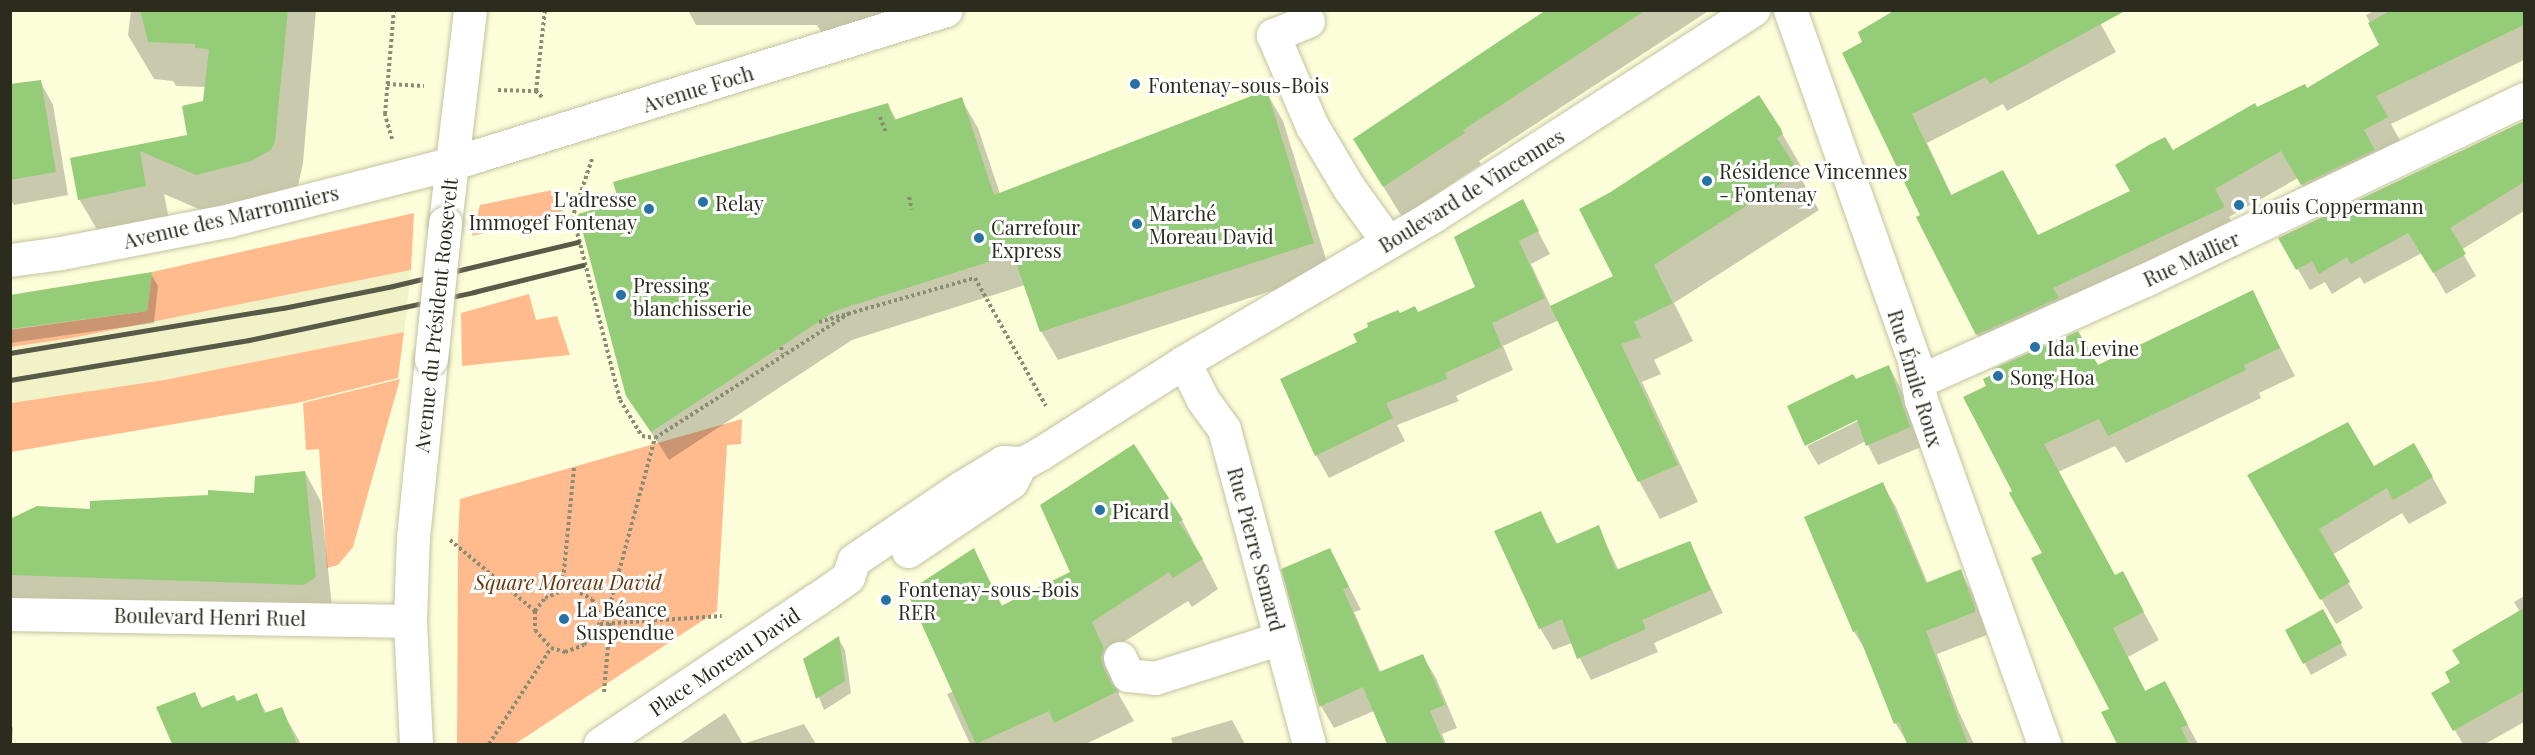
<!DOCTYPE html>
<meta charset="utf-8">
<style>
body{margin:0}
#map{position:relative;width:2535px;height:755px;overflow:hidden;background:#fcfdd9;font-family:"Playfair Display",serif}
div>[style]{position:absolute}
.built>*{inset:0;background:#f1f2c7}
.green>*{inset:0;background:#ffbb8e}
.shadow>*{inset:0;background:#0003}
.building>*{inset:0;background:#95cc78}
.path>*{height:4px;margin-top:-2px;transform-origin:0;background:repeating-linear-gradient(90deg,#8b8c74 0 3px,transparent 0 6px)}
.roads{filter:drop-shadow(0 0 2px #c2c3a1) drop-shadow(0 0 2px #c2c3a1)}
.minor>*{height:33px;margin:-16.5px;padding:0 16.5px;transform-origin:16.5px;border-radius:16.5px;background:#fff}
.rail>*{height:4.5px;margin:-2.25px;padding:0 2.25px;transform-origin:2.25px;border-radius:2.25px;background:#595947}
.bridges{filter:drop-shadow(0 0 2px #c2c3a1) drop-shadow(0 0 2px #c2c3a1)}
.minor-bridge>*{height:33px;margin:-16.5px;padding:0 16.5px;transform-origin:16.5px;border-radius:16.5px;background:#fff}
.dots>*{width:16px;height:16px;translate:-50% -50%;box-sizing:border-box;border:3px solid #fff;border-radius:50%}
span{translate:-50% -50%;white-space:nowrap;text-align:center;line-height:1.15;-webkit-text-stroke:6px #fff;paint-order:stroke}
.poi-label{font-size:20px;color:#2b2b1e}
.left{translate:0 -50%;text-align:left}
.right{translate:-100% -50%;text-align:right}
.street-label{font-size:20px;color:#2b2b1e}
.park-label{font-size:20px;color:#693404;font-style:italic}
.frame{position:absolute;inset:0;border:12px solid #2b2b1e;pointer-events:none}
</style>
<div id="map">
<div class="built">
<i style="clip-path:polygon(411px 270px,404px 332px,164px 380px,11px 403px,11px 347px,72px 338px)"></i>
</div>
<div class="green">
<i style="clip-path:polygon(557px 189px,563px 213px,472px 236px,480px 205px)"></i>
<i style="clip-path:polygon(414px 213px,411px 270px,72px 338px,11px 347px,10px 330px,147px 311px,152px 272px)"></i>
<i style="clip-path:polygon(529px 294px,536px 320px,557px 316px,570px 355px,462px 366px,461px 313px)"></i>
<i style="clip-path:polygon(404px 332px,398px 378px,297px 403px,11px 452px,11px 403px,164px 380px)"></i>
<i style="clip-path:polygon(400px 379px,353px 547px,338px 565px,327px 568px,319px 449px,306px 450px,303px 403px)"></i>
<i style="clip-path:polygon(742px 419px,741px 444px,727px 445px,717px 611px,515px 744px,457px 744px,458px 540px,460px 499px)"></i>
</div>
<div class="shadow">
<i style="clip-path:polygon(131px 10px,316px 10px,303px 163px,296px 195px,222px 219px,164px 194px,171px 230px,105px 243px,79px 199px,72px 159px,189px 136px,204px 102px,206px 87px,176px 86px,173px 81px,154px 79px,128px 35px)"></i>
<i style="clip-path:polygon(688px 10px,901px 10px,826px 40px,817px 25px,696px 25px)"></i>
<i style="clip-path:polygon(1549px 10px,1710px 10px,1479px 161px,1481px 164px,1402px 217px,1373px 170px)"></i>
<i style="clip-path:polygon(2093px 10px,2116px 52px,2007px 111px,2003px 104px,1927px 143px,1952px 196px,2038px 237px,2132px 192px,2172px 152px,2256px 109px,2307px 90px,2381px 45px,2366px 15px,2376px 10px,2524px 10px,2524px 60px,2391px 124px,2403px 146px,2318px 212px,2298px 178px,2229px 217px,2240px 235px,1993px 362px,1977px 334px,1844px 54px)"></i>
<i style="clip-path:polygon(40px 81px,53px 105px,68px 195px,14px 205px,10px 199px,10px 86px)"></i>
<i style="clip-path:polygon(1266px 92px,1283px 121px,1330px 272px,1058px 360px,1041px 331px,1025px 285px,852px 340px,669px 460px,627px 395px,621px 203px,888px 105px,897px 121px,961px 99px,978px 128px,1000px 194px)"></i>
<i style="clip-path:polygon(2524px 122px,2524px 211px,2461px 250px,2476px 276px,2446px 294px,2422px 253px,2364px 284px,2360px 277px,2332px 294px,2325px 282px,2310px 290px,2280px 239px)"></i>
<i style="clip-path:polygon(1780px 130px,1802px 168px,1803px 172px,1799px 175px,1819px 210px,1674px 303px,1693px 341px,1654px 360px,1661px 374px,1642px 382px,1698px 502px,1660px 519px,1639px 481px,1559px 320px,1503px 346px,1513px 370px,1456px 396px,1459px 401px,1397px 425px,1405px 441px,1329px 478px,1316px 455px,1359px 343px,1399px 315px,1418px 314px,1477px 288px,1522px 201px,1550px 254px,1531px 264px,1551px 307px,1615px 277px)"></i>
<i style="clip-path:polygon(151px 274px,158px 286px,154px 323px,10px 343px,10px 296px)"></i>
<i style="clip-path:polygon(2252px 292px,2295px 376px,2259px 393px,2261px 398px,2126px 463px,2115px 446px,2058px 472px,2115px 576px,2122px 573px,2159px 640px,2128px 657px,2146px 692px,2165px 683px,2198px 744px,2119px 744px,2103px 713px,2111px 709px,2044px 553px,1965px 398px,2097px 367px)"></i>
<i style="clip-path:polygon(1889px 367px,1900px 387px,1921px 447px,1878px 465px,1866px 441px,1818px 465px,1807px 446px,1864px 418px,1856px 381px)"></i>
<i style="clip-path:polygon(2414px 445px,2447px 503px,2409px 524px,2402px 513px,2332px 555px,2363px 608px,2336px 624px,2249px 476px,2373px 468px)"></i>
<i style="clip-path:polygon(305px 472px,321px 502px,332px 607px,10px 603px,10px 518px,255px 495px)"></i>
<i style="clip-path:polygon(1882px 484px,1896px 507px,1928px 584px,1960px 571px,1973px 594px,1987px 635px,1937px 654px,1958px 710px,1974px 744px,1908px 744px,1896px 724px,1868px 654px,1854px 632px,1806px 517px)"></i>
<i style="clip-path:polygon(1540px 512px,1558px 545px,1598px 527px,1619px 571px,1689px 543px,1723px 613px,1654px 643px,1658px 652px,1591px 680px,1572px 643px,1553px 650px,1540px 628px)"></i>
<i style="clip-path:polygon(1182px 520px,1218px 589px,1192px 607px,1188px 601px,1108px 652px,1120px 680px,1119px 695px,1134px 721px,1086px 744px,970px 744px,947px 694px,954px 691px,974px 550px,1003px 607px)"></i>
<i style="clip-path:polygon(1330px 549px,1361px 610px,1354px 612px,1381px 673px,1422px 655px,1436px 678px,1457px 728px,1442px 734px,1446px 744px,1388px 744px,1374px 711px,1334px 728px,1321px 706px)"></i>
<i style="clip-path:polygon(2524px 596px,2524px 722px,2485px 744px,2463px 744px,2433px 694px,2452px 682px,2462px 664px,2520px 612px,2514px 602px)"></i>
<i style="clip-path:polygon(2323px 611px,2347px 655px,2311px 675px,2287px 631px)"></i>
<i style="clip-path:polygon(838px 638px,845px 650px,851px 693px,824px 710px,804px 660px)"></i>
<i style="clip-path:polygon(194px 694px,203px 709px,237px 703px,256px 695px,267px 714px,281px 709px,301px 744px,173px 744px,158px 708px)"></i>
<i style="clip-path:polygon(725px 713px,743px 744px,804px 724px,816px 744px,679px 744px)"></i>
<i style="clip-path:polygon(1232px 720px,1245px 744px,1173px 744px,1171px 738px)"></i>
<i style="clip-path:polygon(10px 724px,13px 728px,12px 744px,10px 744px)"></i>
</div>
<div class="building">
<i style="clip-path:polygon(140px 10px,288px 10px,275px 141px,271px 150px,251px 161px,196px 175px,140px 151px,146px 186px,78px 200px,70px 158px,187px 135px,182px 106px,203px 101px,209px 49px,195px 48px,195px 44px,148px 42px)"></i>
<i style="clip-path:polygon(1546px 10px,1646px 10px,1463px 130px,1465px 133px,1383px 187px,1353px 139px)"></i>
<i style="clip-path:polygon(1895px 10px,2127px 10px,1990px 84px,1986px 77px,1912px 114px,1951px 195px,2003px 170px,2038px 235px,2130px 191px,2115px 165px,2149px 145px,2165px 137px,2173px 150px,2255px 103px,2257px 107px,2305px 84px,2307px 88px,2379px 45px,2368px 23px,2392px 10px,2524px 10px,2524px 25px,2376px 96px,2388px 117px,2364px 130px,2375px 150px,2301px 185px,2281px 151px,2215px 189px,2225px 207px,2053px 288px,2059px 298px,1976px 335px,1916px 217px,1920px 215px,1842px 53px,1862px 42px,1858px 32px)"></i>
<i style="clip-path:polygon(41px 80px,56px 172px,10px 180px,10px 84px)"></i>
<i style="clip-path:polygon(1267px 90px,1314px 243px,1040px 332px,1013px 254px,835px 311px,651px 432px,626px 396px,578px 214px,619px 202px,613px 182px,888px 103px,894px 120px,962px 97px,994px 195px)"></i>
<i style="clip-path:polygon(1759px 95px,1781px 129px,1783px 134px,1777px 138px,1799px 172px,1654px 265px,1673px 303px,1634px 322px,1641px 337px,1621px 344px,1678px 465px,1638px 482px,1550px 306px,1613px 276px,1579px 209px,1609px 193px)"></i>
<i style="clip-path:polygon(2524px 121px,2524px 182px,2450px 228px,2466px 254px,2433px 273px,2408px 233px,2351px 264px,2347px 257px,2319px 274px,2312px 261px,2296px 270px,2278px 238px)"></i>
<i style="clip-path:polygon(1523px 199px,1539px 231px,1519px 241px,1545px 298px,1492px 323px,1502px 347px,1445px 373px,1447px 379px,1386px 403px,1393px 418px,1315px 456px,1280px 379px,1357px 342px,1353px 334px,1368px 327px,1367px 323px,1398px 310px,1400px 313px,1415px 306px,1418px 312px,1475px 287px,1454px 237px)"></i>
<i style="clip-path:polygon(152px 272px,147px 311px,10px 329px,10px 295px)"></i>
<i style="clip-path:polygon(2253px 290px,2280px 348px,2244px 365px,2246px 370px,2108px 436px,2099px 419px,2044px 444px,2115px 575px,2123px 571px,2144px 612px,2113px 628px,2145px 691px,2165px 681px,2188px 725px,2181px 728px,2189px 744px,2117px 744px,2101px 712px,2109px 709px,2031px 558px,2042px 553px,2009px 493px,2012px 491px,1963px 397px,1986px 386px,1983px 379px,1995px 373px,1992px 369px,2078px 331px,2098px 365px)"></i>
<i style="clip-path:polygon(1889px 365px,1910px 427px,1866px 446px,1857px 420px,1805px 446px,1787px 406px,1853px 374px,1856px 379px)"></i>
<i style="clip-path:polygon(2348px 422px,2374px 466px,2414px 443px,2433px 477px,2393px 500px,2387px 488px,2319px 529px,2350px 582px,2320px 600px,2247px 475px)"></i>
<i style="clip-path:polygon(1134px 444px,1183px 520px,1179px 522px,1203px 559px,1173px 578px,1169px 572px,1092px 622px,1104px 649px,1101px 657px,1103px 666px,1111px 683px,1118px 691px,1054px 723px,1049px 711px,976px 744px,907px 592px,974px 548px,1001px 606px,1070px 572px,1040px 505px)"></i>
<i style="clip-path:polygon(305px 471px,316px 577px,304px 585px,10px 575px,10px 519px,37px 506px,90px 509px,90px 501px,208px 495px,208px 490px,254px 493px,255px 476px)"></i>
<i style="clip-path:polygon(1883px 482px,1926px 583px,1961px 569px,1975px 608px,1975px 612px,1926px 631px,1968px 744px,1907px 744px,1899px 722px,1894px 724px,1857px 631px,1853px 632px,1804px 517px)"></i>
<i style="clip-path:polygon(1541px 511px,1556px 544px,1599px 525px,1616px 570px,1690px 541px,1711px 590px,1642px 620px,1646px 629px,1577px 659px,1562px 619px,1539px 629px,1494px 531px)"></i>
<i style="clip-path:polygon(1330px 548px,1349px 587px,1343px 589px,1379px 672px,1423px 654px,1445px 705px,1430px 711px,1444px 744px,1387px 744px,1363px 687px,1319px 707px,1281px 569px)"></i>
<i style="clip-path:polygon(2524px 608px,2524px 691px,2453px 731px,2431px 693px,2450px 682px,2445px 672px,2460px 663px,2452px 650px)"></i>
<i style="clip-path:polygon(2323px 609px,2342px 643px,2303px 664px,2285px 630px)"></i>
<i style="clip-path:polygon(839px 636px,845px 681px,816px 699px,803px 659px)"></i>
<i style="clip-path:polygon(195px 692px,201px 708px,234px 695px,237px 701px,257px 693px,264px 713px,282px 707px,297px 744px,172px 744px,156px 707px)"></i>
</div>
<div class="path">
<i style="left:387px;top:84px;width:37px;rotate:3deg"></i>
<i style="left:498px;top:90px;width:38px;rotate:2deg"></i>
<i style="left:542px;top:97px;width:8px;rotate:-135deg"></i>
<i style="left:536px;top:91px;width:81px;rotate:-83.7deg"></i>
<i style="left:880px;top:117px;width:17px;rotate:69deg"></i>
<i style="left:392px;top:139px;width:26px;rotate:-106deg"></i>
<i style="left:385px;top:114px;width:104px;rotate:-85.1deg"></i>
<i style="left:592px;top:159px;width:60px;rotate:108.4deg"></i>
<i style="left:573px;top:216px;width:190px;rotate:75.7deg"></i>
<i style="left:620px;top:400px;width:42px;rotate:58.6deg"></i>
<i style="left:642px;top:436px;width:13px;rotate:9deg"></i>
<i style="left:655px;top:438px;width:232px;rotate:-32.7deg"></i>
<i style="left:909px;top:197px;width:13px;rotate:77deg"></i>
<i style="left:819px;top:322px;width:162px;rotate:-15.8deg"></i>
<i style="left:975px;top:278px;width:146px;rotate:61deg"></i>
<i style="left:781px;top:347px;width:7px;rotate:74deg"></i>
<i style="left:574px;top:468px;width:124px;rotate:95.6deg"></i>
<i style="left:562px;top:591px;width:13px;rotate:-4deg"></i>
<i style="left:575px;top:590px;width:19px;rotate:28deg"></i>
<i style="left:592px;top:599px;width:21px;rotate:65deg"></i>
<i style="left:450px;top:540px;width:111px;rotate:39.9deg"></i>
<i style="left:535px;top:611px;width:16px;rotate:-52deg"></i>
<i style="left:545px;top:598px;width:18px;rotate:-22deg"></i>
<i style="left:535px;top:611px;width:19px;rotate:90deg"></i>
<i style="left:535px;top:630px;width:24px;rotate:48deg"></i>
<i style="left:600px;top:624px;width:122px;rotate:-3.8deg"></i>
<i style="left:604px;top:692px;width:70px;rotate:-85.1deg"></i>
<i style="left:489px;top:744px;width:114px;rotate:-57.1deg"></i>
<i style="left:551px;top:648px;width:15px;rotate:16deg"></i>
<i style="left:565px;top:652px;width:20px;rotate:-20deg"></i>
<i style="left:584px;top:645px;width:41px;rotate:-54deg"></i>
<i style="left:608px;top:612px;width:180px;rotate:-74.9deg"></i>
</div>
<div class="roads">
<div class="minor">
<i style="left:1790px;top:10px;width:372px;rotate:70.5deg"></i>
<i style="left:1914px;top:361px;width:40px;rotate:80deg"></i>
<i style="left:1921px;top:400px;width:365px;rotate:70.3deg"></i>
<i style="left:1308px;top:21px;width:38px;rotate:158deg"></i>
<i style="left:1273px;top:35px;width:99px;rotate:66.8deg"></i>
<i style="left:1312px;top:126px;width:72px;rotate:59.2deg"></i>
<i style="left:1349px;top:188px;width:67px;rotate:54.2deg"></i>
<i style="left:445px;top:223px;width:214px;rotate:-83.3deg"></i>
<i style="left:10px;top:260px;width:51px;rotate:-7.8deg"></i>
<i style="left:61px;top:253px;width:172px;rotate:-11deg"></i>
<i style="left:230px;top:220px;width:227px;rotate:-14.3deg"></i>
<i style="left:450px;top:164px;width:519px;rotate:-17.25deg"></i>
<i style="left:1184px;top:362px;width:42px;rotate:63.4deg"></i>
<i style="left:1203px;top:400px;width:36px;rotate:54deg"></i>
<i style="left:1224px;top:429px;width:326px;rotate:74.9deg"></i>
<i style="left:1919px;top:381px;width:250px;rotate:-24.1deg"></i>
<i style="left:2147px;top:279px;width:418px;rotate:-25.5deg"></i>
<i style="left:908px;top:551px;width:124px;rotate:-33.8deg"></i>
<i style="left:1011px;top:482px;width:10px;rotate:-61deg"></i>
<i style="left:10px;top:614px;width:400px;rotate:1deg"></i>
<i style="left:1120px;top:658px;width:19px;rotate:65deg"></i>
<i style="left:1128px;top:675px;width:27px;rotate:6deg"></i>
<i style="left:1155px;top:678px;width:131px;rotate:-17.7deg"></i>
<i style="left:416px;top:744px;width:123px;rotate:-92.8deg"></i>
<i style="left:410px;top:621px;width:84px;rotate:-88deg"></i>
<i style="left:413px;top:537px;width:179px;rotate:-84.2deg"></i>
<i style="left:600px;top:744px;width:261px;rotate:-33.8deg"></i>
<i style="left:817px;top:599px;width:38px;rotate:-35deg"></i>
<i style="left:848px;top:577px;width:18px;rotate:-71deg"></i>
<i style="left:854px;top:560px;width:130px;rotate:-34.1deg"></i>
<i style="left:962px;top:487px;width:48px;rotate:-31.4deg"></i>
<i style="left:1003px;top:462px;width:20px;rotate:3deg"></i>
<i style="left:1023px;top:463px;width:21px;rotate:-29deg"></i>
<i style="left:1041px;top:453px;width:169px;rotate:-32.5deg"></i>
<i style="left:1184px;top:362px;width:289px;rotate:-30.4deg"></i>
<i style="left:1433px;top:216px;width:381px;rotate:-32.8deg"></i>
</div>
</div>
<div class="rail">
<i style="left:10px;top:353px;width:277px;rotate:-9.4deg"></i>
<i style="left:283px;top:308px;width:112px;rotate:-11.3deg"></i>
<i style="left:393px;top:286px;width:190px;rotate:-13.4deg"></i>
<i style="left:10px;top:380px;width:242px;rotate:-9.5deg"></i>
<i style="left:249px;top:340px;width:230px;rotate:-12deg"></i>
<i style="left:474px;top:292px;width:112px;rotate:-13.9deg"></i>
</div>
<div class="bridges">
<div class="minor-bridge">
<i style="left:431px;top:359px;width:137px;rotate:-84.1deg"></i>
</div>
</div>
<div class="dots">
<i style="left:1135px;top:84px;background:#2771a4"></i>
<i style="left:1707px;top:181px;background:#2771a4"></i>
<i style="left:703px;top:202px;background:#2771a4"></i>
<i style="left:2239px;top:205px;background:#2771a4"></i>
<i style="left:649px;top:209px;background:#2771a4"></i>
<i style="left:1137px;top:224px;background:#2771a4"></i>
<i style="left:979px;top:238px;background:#2771a4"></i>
<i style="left:621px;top:295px;background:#2771a4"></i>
<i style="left:2035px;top:347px;background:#2771a4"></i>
<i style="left:1998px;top:376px;background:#2771a4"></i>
<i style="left:1100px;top:510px;background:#2771a4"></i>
<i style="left:886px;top:600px;background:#2771a4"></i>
<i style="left:564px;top:619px;background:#2771a4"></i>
</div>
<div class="poi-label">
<span class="left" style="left:1148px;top:84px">Fontenay-sous-Bois</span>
<span class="left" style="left:1719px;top:182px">Résidence Vincennes<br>- Fontenay</span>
<span class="right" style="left:637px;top:210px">L'adresse<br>Immogef Fontenay</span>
<span class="left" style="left:715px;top:202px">Relay</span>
<span class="left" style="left:2251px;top:205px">Louis Coppermann</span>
<span class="left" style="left:1149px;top:224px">Marché<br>Moreau David</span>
<span class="left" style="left:991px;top:238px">Carrefour<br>Express</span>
<span class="left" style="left:633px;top:296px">Pressing<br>blanchisserie</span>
<span class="left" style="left:2047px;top:347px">Ida Levine</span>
<span class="left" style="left:2010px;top:376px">Song Hoa</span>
<span class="left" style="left:1112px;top:510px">Picard</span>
<span class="left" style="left:898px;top:600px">Fontenay-sous-Bois<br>RER</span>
<span class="left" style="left:576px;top:620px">La Béance<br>Suspendue</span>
</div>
<div class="street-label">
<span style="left:698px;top:88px;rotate:-17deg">Avenue Foch</span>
<span style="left:1471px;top:190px;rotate:-32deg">Boulevard de Vincennes</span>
<span style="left:231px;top:216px;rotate:-13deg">Avenue des Marronniers</span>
<span style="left:2191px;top:258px;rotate:-25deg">Rue Mallier</span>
<span style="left:435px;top:315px;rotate:-84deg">Avenue du Président Roosevelt</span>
<span style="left:1916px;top:378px;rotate:73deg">Rue Émile Roux</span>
<span style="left:1257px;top:549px;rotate:75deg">Rue Pierre Semard</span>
<span style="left:210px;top:616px;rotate:1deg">Boulevard Henri Ruel</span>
<span style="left:724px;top:661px;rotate:-34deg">Place Moreau David</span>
</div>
<div class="park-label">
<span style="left:568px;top:581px">Square Moreau David</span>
</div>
<div class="frame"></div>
</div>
